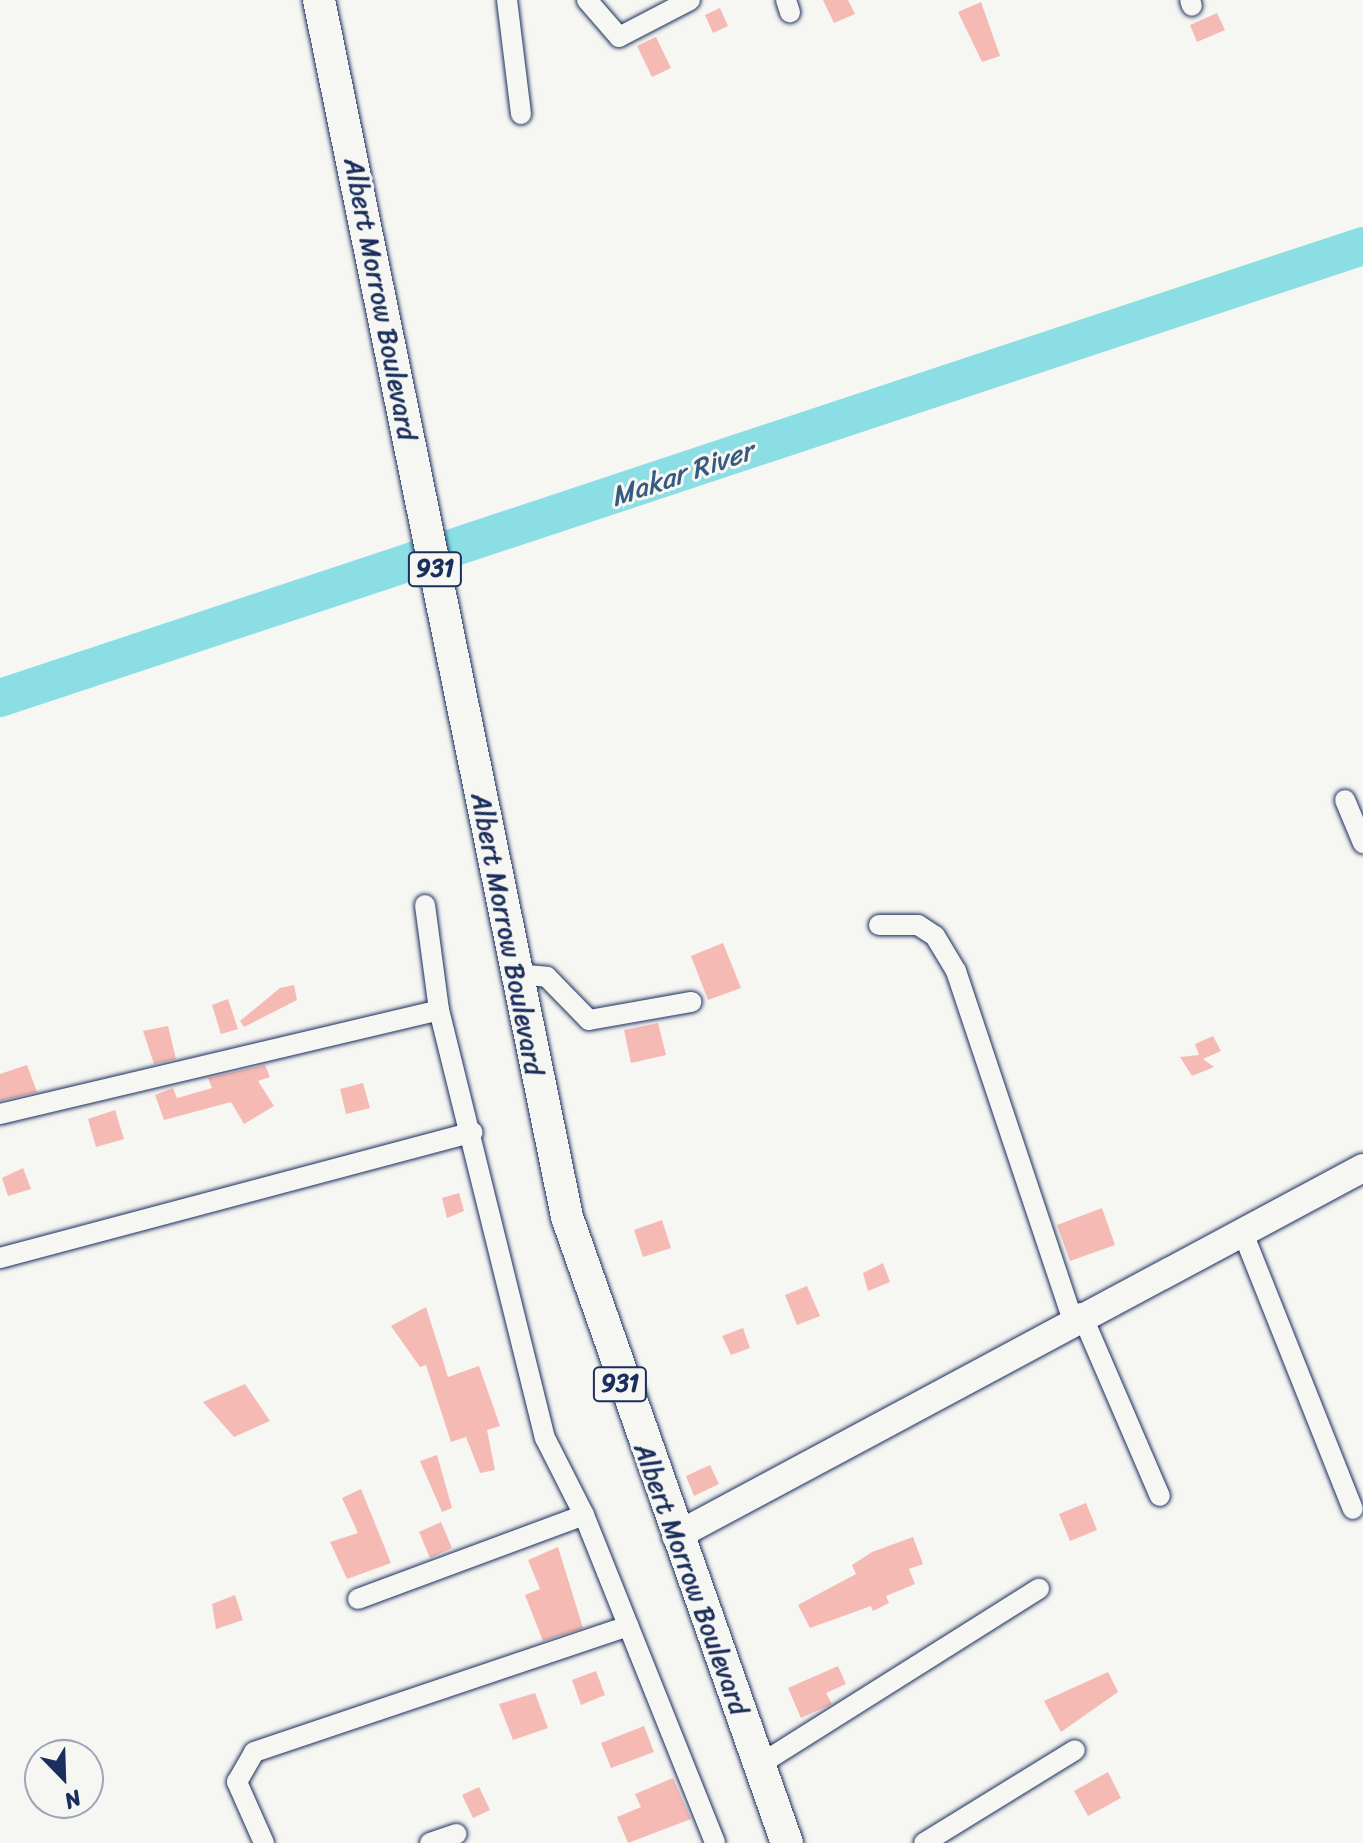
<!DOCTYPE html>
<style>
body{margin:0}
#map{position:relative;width:1363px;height:1843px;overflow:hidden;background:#f6f6f2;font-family:Sriracha,sans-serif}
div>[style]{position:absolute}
.river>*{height:38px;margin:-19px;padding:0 19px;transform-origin:19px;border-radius:19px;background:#8cdee5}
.building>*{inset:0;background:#f6bab5}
.roads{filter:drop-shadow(0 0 2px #1b2f5e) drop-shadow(0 0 2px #1b2f5e)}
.street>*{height:20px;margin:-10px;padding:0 10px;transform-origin:10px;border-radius:10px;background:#f6f6f2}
.secondary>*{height:28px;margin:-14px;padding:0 14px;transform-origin:14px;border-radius:14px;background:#f6f6f2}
.primary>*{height:32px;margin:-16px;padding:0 16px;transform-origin:16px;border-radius:16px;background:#f6f6f2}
span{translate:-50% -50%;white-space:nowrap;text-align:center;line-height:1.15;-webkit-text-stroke:6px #f6f6f2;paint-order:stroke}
.shield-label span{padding:2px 6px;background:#f6f6f2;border:2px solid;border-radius:6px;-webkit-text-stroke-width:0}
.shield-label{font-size:24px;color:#1b2f5e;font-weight:700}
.street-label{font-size:26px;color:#1b2f5e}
.water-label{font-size:28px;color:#375b80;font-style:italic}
.north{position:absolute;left:24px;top:1739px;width:80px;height:80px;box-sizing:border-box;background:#f6f6f2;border:2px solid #9ea6b7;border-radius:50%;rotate:157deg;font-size:22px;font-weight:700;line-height:32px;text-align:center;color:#1b2f5e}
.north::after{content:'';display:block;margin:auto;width:28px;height:36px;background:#1b2f5e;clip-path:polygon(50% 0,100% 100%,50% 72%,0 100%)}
</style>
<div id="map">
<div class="river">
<i style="left:0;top:698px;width:1436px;rotate:-18.35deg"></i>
</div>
<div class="building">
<i style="clip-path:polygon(823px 0,848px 0,855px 14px,834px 23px)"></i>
<i style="clip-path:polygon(981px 2px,1000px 56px,982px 62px,958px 12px)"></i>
<i style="clip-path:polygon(720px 8px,728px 26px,713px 33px,705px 15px)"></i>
<i style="clip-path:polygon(1217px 13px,1225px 30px,1197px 42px,1190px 25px)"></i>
<i style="clip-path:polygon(656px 37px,671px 68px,652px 77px,637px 46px)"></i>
<i style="clip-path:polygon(723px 943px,741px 988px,708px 1000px,691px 956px)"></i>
<i style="clip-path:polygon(294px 985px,297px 1000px,244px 1027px,240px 1021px,280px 988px)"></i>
<i style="clip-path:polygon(228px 999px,238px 1029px,221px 1034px,212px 1005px)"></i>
<i style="clip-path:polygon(658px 1023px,666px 1055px,631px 1063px,624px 1030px)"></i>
<i style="clip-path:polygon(168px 1026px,176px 1059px,154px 1064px,143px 1031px)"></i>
<i style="clip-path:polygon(1213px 1036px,1221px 1051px,1203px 1059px,1214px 1067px,1192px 1076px,1180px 1057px,1199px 1055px,1195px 1044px)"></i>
<i style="clip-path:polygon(27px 1065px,37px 1092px,0 1101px,0 1074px)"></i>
<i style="clip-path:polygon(265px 1065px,270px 1077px,258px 1081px,274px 1106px,244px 1124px,231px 1102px,164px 1120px,155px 1095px,173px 1088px,177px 1098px,212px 1088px,208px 1078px)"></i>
<i style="clip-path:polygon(363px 1083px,370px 1108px,346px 1114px,340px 1089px)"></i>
<i style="clip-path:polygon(115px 1110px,124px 1139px,96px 1147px,88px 1119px)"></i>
<i style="clip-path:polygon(23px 1168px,31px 1189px,8px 1196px,2px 1178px)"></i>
<i style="clip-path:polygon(459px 1193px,464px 1211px,447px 1218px,442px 1198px)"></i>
<i style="clip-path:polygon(1102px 1208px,1115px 1245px,1070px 1261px,1057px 1225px)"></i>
<i style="clip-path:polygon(662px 1220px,671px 1248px,643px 1257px,634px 1230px)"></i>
<i style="clip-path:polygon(883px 1263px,890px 1282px,868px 1291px,863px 1273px)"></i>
<i style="clip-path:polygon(807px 1286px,820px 1316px,797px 1325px,785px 1295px)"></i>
<i style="clip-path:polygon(426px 1307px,448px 1377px,479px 1366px,500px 1426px,487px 1430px,495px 1470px,480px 1473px,466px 1437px,451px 1442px,426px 1365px,420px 1367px,391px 1326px)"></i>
<i style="clip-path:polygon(743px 1328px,750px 1348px,731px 1355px,722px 1336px)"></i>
<i style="clip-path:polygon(245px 1384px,270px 1421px,234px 1437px,203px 1402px)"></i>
<i style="clip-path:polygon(437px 1455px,452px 1508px,442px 1512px,420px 1461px)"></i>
<i style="clip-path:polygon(710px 1465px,719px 1484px,694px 1496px,686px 1476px)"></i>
<i style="clip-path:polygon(361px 1489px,391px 1563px,347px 1579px,330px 1542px,358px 1533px,342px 1498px)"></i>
<i style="clip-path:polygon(1086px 1503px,1097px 1530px,1070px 1541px,1059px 1514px)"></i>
<i style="clip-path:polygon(441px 1522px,452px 1548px,430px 1558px,419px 1532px)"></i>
<i style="clip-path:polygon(913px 1537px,923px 1564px,909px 1569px,915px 1584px,886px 1596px,889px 1603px,873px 1611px,871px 1606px,810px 1628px,798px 1605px,856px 1574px,852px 1565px,872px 1552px)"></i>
<i style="clip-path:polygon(558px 1547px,583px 1628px,543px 1641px,525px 1595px,540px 1589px,528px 1560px)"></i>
<i style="clip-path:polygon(235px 1595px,243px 1620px,216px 1629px,212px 1604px)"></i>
<i style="clip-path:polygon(838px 1666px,846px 1684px,826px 1693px,832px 1704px,801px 1718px,788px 1688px)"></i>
<i style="clip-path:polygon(596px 1671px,605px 1695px,581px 1705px,572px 1680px)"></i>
<i style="clip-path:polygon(1108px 1672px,1118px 1692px,1061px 1732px,1044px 1701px)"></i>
<i style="clip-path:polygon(535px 1693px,548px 1728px,513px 1740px,499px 1704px)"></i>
<i style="clip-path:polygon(644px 1726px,654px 1752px,611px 1768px,601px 1743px)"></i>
<i style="clip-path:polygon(1108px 1772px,1121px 1798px,1088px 1816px,1074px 1791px)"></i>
<i style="clip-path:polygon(673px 1778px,691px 1819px,628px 1843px,617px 1817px,641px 1807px,635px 1794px)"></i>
<i style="clip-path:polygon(479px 1787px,490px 1810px,473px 1818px,462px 1795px)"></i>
</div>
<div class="roads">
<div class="street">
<i style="left:507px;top:0;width:115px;rotate:83deg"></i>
<i style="left:587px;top:0;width:49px;rotate:49.1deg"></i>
<i style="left:619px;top:37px;width:80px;rotate:-27.5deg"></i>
<i style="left:786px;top:0;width:13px;rotate:72deg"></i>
<i style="left:1190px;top:0;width:6px;rotate:72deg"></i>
<i style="left:1345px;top:800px;width:47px;rotate:67.3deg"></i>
<i style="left:425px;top:905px;width:106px;rotate:82.4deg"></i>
<i style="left:439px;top:1010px;width:441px;rotate:76.1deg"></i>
<i style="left:545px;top:1438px;width:86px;rotate:63.1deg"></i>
<i style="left:584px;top:1515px;width:353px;rotate:68.2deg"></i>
<i style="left:879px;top:925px;width:39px"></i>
<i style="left:918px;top:925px;width:20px;rotate:33deg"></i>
<i style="left:935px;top:936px;width:41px;rotate:59deg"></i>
<i style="left:956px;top:971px;width:366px;rotate:71.5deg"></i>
<i style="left:515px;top:974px;width:32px;rotate:5deg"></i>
<i style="left:547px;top:977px;width:60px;rotate:45.7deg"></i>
<i style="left:589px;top:1020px;width:104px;rotate:-10deg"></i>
<i style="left:0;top:1114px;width:451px;rotate:-13.3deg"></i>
<i style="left:1243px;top:1233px;width:297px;rotate:68.3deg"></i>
<i style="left:0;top:1258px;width:489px;rotate:-14.9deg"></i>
<i style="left:1081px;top:1313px;width:199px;rotate:66.7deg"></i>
<i style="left:358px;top:1599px;width:241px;rotate:-20.4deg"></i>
<i style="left:759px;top:1765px;width:331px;rotate:-32.2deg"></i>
<i style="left:264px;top:1843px;width:67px;rotate:-113.9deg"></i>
<i style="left:237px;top:1782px;width:34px;rotate:-60deg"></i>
<i style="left:254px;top:1752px;width:395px;rotate:-18.6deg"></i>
<i style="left:430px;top:1843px;width:28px;rotate:-19deg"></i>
<i style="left:924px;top:1843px;width:177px;rotate:-31.6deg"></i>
</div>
<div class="secondary">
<i style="left:676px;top:1536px;width:779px;rotate:-28.18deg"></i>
</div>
<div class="primary">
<i style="left:319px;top:0;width:1242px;rotate:78.48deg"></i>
<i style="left:567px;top:1217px;width:664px;rotate:70.64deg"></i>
</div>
</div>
<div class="shield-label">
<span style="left:435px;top:569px">931</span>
<span style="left:620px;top:1384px">931</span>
</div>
<div class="street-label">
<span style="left:380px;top:299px;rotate:79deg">Albert Morrow Boulevard</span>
<span style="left:507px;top:934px;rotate:79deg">Albert Morrow Boulevard</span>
<span style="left:691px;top:1579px;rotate:70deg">Albert Morrow Boulevard</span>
</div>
<div class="water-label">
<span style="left:682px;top:474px;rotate:-19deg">Makar River</span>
</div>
<div class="north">N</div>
</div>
